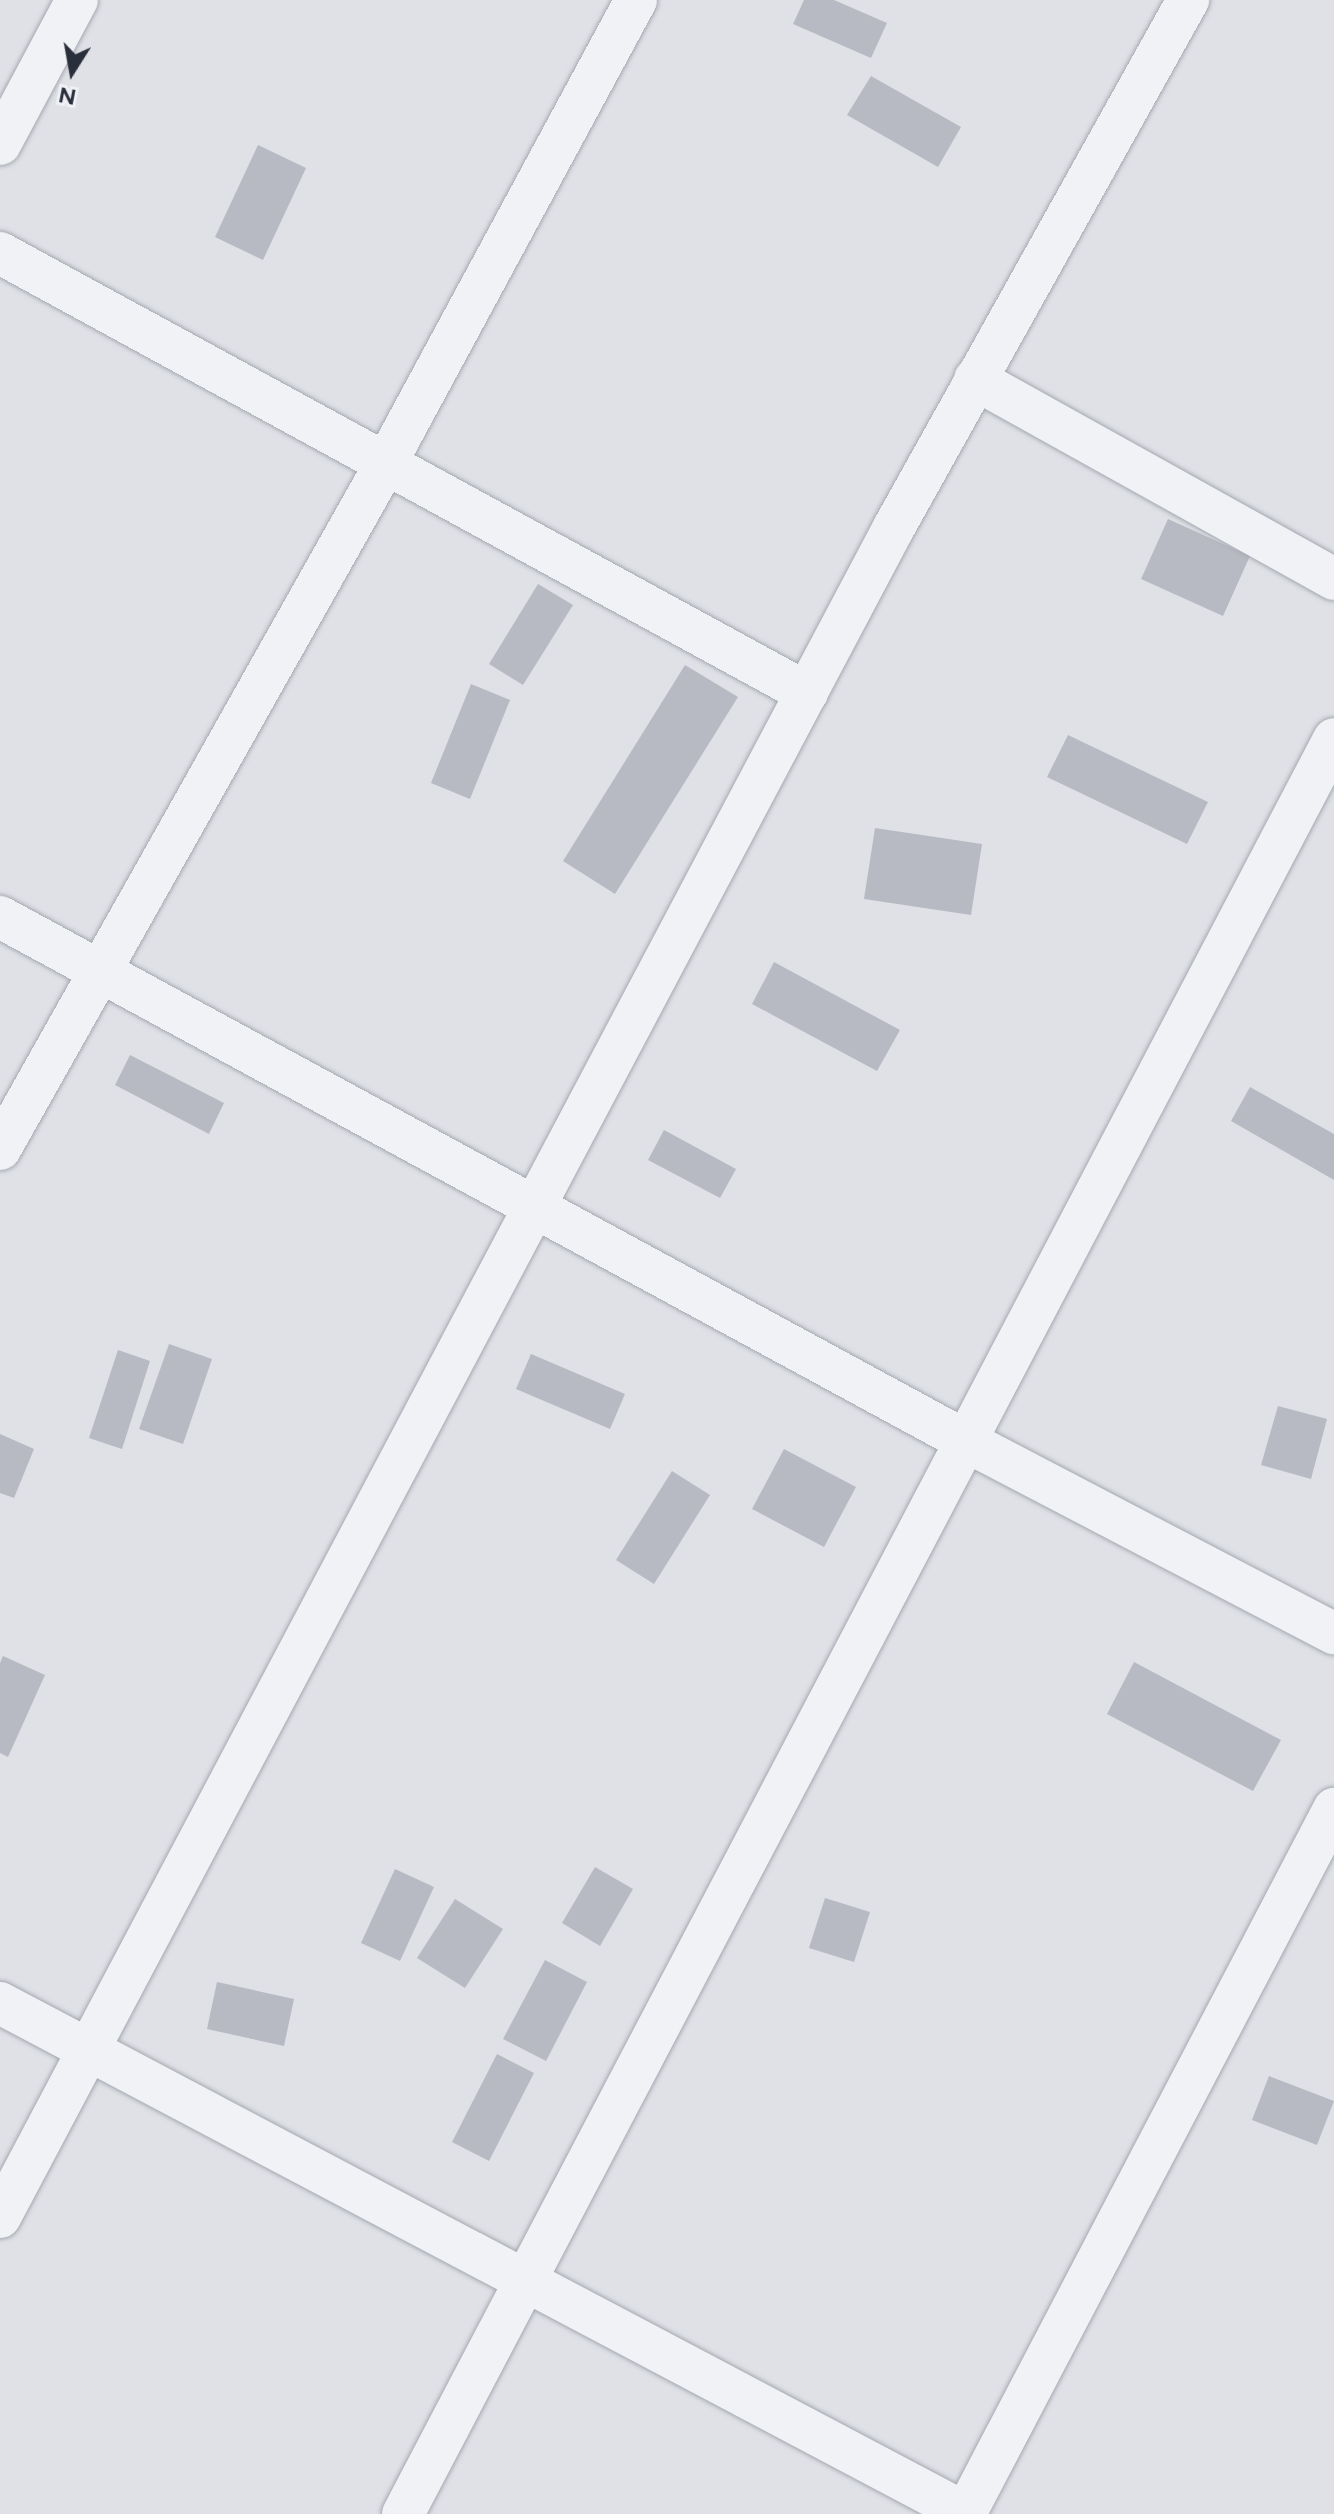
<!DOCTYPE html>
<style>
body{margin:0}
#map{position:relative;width:1334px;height:2514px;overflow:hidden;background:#dfe1e6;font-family:Figtree,sans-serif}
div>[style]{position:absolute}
.building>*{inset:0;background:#b7bac3}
.roads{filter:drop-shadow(0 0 2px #a5a8b0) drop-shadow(0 0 2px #a5a8b0)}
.street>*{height:42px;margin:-21px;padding:0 21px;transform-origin:21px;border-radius:21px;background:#f1f2f5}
span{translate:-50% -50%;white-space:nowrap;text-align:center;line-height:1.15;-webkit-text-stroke:6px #eef0f4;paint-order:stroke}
.north{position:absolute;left:32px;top:32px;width:80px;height:80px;-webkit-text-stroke:6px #eef0f4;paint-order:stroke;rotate:191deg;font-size:22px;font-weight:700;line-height:32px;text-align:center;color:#2a2f3c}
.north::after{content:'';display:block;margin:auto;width:28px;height:36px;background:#2a2f3c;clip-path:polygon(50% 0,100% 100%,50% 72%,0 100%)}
</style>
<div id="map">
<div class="building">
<i style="clip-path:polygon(804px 0,834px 0,887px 23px,871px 58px,793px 24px)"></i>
<i style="clip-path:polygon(871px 76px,961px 127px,938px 167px,847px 115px)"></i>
<i style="clip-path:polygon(258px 145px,306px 168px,263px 260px,215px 237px)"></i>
<i style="clip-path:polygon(1168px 519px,1250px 556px,1223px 616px,1141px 579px)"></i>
<i style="clip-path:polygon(538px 584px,573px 605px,523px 685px,489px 664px)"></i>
<i style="clip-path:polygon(685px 665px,738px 697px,615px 894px,563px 861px)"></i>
<i style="clip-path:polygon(471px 684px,510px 700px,470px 799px,431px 783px)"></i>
<i style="clip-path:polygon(1068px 735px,1208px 802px,1187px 844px,1047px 777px)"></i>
<i style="clip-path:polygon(875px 828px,982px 844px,971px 915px,864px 899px)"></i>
<i style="clip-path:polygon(774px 962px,900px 1030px,877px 1071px,752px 1004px)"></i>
<i style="clip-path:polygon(130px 1055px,224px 1103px,209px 1134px,115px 1085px)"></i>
<i style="clip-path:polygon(1250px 1087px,1334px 1134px,1334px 1180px,1231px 1121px)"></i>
<i style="clip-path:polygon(664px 1130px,736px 1169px,720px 1198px,648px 1160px)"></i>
<i style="clip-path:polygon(169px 1344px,212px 1359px,183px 1444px,139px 1429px)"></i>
<i style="clip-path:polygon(118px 1350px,150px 1361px,122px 1449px,89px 1438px)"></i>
<i style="clip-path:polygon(531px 1354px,625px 1394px,610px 1429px,516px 1389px)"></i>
<i style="clip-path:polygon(1278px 1406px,1327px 1419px,1311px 1479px,1261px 1465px)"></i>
<i style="clip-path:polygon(0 1434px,34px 1449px,14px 1498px,0 1493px)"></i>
<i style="clip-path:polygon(784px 1449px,856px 1487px,824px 1547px,752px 1509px)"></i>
<i style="clip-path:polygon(672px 1471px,710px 1495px,654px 1584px,616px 1560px)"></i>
<i style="clip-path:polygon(3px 1656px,45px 1675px,8px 1757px,0 1753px,0 1663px)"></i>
<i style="clip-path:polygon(1134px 1662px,1281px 1740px,1253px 1791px,1107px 1714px)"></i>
<i style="clip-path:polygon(595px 1867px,633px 1889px,600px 1946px,562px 1923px)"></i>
<i style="clip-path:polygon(395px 1869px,434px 1887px,400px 1961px,361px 1943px)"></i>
<i style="clip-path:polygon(825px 1898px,870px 1912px,854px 1962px,809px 1948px)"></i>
<i style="clip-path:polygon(455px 1899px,503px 1929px,465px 1988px,417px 1958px)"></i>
<i style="clip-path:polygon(545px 1960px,587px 1982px,546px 2061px,503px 2039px)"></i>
<i style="clip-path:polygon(217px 1982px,294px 1999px,284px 2046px,207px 2029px)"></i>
<i style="clip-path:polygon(497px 2054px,534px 2073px,489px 2161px,452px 2142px)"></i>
<i style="clip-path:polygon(1269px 2076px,1334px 2101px,1317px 2145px,1252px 2120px)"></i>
</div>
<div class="roads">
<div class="street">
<i style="left:0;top:144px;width:163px;rotate:-61.9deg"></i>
<i style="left:0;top:253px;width:919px;rotate:28.6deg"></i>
<i style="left:975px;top:379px;width:411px;rotate:29.1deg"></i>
<i style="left:0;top:917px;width:1099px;rotate:28.48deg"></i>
<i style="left:966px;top:1441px;width:415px;rotate:27.6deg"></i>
<i style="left:0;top:1149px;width:787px;rotate:-60.63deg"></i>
<i style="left:386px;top:463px;width:526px;rotate:-61.63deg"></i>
<i style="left:0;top:2003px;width:1094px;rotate:27.85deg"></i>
<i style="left:0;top:2217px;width:1910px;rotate:-62.12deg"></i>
<i style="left:893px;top:529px;width:606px;rotate:-60.85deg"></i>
<i style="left:403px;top:2514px;width:2004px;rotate:-62.32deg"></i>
<i style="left:965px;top:2514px;width:796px;rotate:-62.37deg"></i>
</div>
</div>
<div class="north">N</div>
</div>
